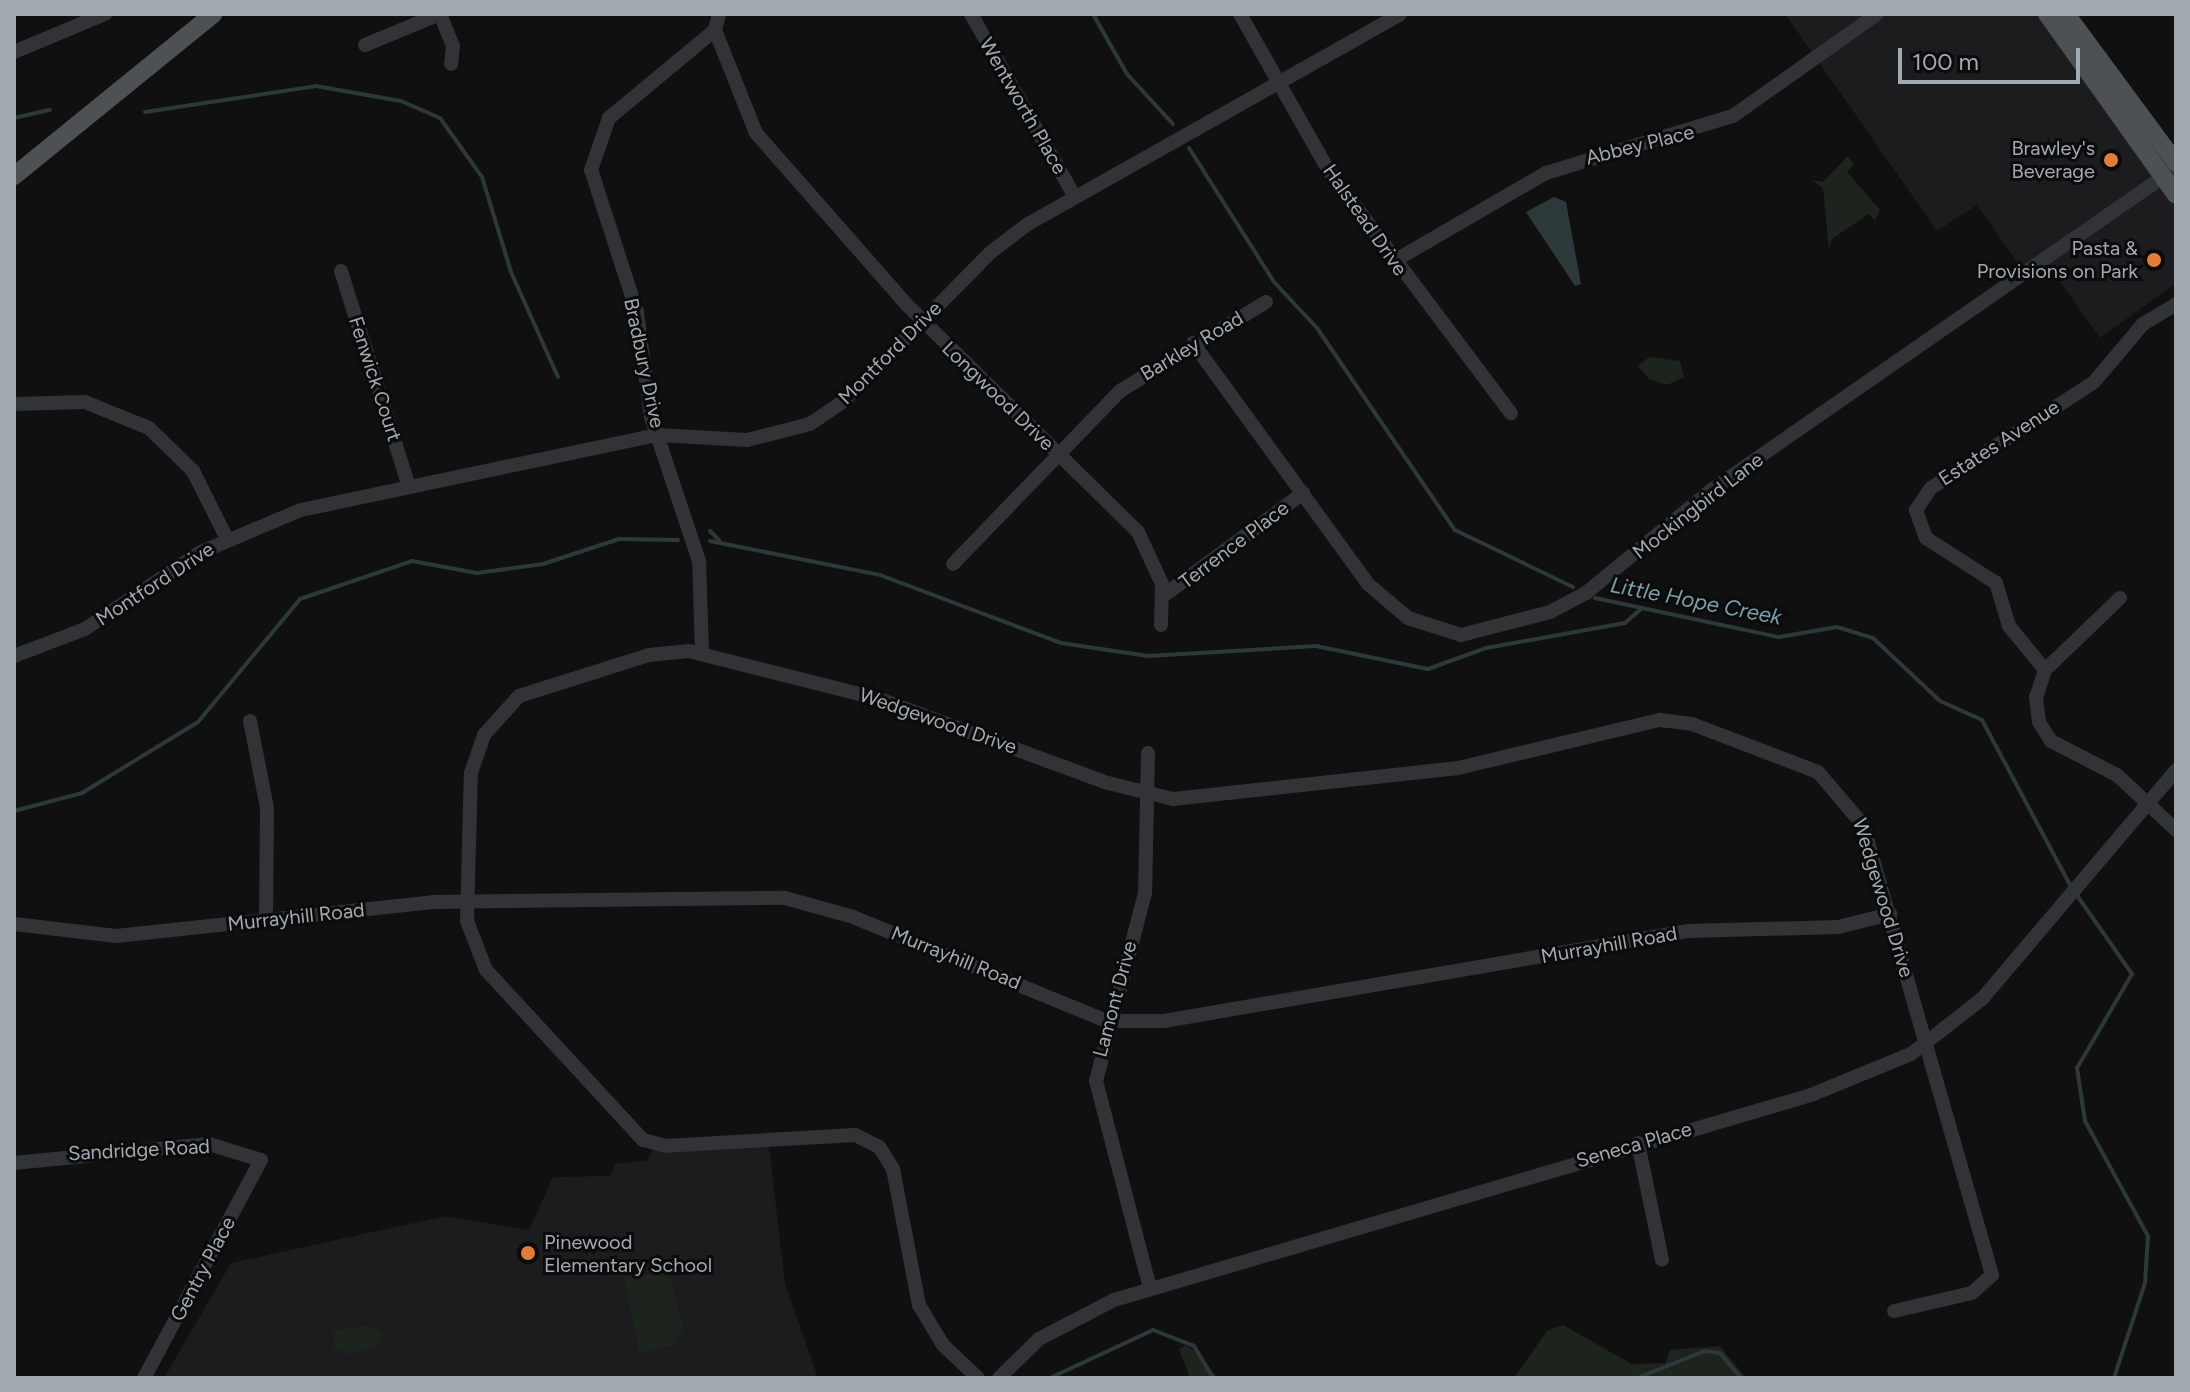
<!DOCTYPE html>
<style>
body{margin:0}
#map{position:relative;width:2190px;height:1392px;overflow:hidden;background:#101011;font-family:Figtree,sans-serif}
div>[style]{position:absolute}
.built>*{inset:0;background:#1c1c1e}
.green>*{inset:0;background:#1d231d}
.water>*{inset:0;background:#2d383a}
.stream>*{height:4px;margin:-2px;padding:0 2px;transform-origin:2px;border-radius:2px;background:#2d383a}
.minor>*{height:14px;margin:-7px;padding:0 7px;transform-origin:7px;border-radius:7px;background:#313336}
.major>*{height:18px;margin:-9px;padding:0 9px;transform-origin:9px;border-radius:9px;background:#4d5154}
.dots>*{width:22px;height:22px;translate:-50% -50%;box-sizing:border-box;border:4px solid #0b0b0c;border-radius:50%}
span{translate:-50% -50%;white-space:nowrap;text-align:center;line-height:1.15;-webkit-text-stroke:6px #0b0b0c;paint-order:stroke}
.street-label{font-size:20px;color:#a2aab1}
.poi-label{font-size:20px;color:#a2aab1}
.right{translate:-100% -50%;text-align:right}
.left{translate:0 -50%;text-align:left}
.water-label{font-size:22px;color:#7b9fa9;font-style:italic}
.frame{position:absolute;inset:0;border:16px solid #a2aab1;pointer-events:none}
.scale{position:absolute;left:1898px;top:48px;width:182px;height:36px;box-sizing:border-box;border:4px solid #a2aab1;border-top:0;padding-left:10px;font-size:24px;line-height:28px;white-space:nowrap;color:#a2aab1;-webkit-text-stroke:6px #0b0b0c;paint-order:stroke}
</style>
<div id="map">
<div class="built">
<i style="clip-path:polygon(1785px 14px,2037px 14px,2176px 204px,2176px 283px,2100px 338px,2053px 272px,2018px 263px,1977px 205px,1937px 231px)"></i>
<i style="clip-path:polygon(769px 1146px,785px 1284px,818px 1378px,164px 1378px,231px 1263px,446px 1216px,529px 1230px,553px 1177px,610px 1176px,615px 1164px,648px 1160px,652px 1150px)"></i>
</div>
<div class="green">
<i style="clip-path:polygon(1848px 156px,1854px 165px,1847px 172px,1880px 210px,1875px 220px,1868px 214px,1831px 240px,1829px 250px,1823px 188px,1812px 180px,1823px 182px)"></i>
<i style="clip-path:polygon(1649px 357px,1680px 361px,1684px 377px,1667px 385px,1649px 379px,1638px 366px)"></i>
<i style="clip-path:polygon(658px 1274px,670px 1279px,684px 1329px,674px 1345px,640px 1354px,624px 1277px)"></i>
<i style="clip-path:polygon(365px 1325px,381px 1331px,380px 1345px,355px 1354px,335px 1351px,334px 1331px)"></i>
<i style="clip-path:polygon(1563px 1325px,1632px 1364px,1665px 1363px,1670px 1350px,1720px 1346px,1746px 1378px,1514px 1378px,1547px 1331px)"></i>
<i style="clip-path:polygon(1186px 1345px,1199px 1355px,1218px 1378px,1190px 1378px,1179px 1349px)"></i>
</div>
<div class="water">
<i style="clip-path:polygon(1554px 197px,1566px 202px,1581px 284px,1575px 286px,1526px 212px)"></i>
</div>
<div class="stream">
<i style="left:1093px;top:14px;width:69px;rotate:60.5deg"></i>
<i style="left:1127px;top:74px;width:68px;rotate:47.4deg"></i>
<i style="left:145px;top:112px;width:173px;rotate:-8.6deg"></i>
<i style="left:316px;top:86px;width:86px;rotate:10deg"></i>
<i style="left:401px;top:101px;width:43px;rotate:23.6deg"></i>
<i style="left:440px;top:118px;width:72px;rotate:54.6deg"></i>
<i style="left:482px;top:177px;width:99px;rotate:73deg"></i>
<i style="left:511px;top:272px;width:115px;rotate:65.9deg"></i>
<i style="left:14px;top:118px;width:37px;rotate:-13deg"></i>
<i style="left:1189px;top:148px;width:159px;rotate:57.6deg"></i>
<i style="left:1274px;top:282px;width:63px;rotate:46.9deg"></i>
<i style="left:1317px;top:328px;width:245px;rotate:55.7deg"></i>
<i style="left:1455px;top:530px;width:131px;rotate:25.8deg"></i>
<i style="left:710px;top:531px;width:13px;rotate:45deg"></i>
<i style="left:710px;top:541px;width:173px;rotate:11.3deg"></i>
<i style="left:880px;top:575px;width:193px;rotate:20.6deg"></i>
<i style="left:1061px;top:643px;width:88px;rotate:8.5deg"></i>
<i style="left:1148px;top:656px;width:168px;rotate:-3.4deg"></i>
<i style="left:1316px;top:646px;width:114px;rotate:11.6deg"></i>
<i style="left:1428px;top:669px;width:62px;rotate:-19.9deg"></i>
<i style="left:1486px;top:648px;width:141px;rotate:-10.2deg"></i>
<i style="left:1625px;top:623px;width:20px;rotate:-41deg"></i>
<i style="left:1595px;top:598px;width:188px;rotate:12deg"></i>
<i style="left:1779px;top:637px;width:59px;rotate:-9.8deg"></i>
<i style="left:1837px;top:627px;width:38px;rotate:17deg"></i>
<i style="left:1873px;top:638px;width:92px;rotate:43.2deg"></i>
<i style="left:1940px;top:701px;width:46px;rotate:24.3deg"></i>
<i style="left:1982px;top:720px;width:189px;rotate:61.9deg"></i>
<i style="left:14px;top:811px;width:70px;rotate:-14.8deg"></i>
<i style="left:82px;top:793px;width:136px;rotate:-31.5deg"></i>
<i style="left:198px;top:722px;width:160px;rotate:-50.3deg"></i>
<i style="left:300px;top:599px;width:118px;rotate:-18.7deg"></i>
<i style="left:412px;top:561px;width:66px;rotate:10.5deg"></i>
<i style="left:477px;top:573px;width:67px;rotate:-7.8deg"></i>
<i style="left:543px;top:564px;width:80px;rotate:-18.2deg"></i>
<i style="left:619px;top:539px;width:59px;rotate:1deg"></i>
<i style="left:2076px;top:894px;width:98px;rotate:55deg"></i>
<i style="left:2132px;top:974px;width:109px;rotate:120.3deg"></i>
<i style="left:2077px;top:1068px;width:54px;rotate:81.4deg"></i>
<i style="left:2085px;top:1121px;width:131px;rotate:61.3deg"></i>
<i style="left:2148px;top:1236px;width:47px;rotate:93.7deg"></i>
<i style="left:2145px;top:1283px;width:100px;rotate:108.1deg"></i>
<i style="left:1050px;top:1378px;width:114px;rotate:-25deg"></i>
<i style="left:1153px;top:1330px;width:44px;rotate:21.3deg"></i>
<i style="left:1194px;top:1346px;width:37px;rotate:59deg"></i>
<i style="left:1637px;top:1378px;width:73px;rotate:-21.7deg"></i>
<i style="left:1705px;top:1351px;width:15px;rotate:8deg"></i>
<i style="left:1720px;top:1353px;width:33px;rotate:50deg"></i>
</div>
<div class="minor">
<i style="left:440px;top:14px;width:35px;rotate:68deg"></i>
<i style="left:453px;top:46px;width:18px;rotate:96deg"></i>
<i style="left:719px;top:14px;width:16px;rotate:104deg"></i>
<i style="left:715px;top:30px;width:111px;rotate:68.3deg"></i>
<i style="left:756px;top:133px;width:227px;rotate:48.7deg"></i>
<i style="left:906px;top:304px;width:325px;rotate:44.5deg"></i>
<i style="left:1138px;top:532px;width:57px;rotate:65.2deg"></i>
<i style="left:1162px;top:584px;width:41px;rotate:91.4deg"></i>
<i style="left:971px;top:14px;width:210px;rotate:60.4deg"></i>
<i style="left:1240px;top:14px;width:180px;rotate:60.5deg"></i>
<i style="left:1329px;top:171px;width:303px;rotate:53.1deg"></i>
<i style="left:365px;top:45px;width:81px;rotate:-22.5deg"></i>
<i style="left:14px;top:52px;width:99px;rotate:-22.7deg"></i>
<i style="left:1394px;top:261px;width:176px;rotate:-30.1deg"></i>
<i style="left:1546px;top:173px;width:195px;rotate:-17deg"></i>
<i style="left:1733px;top:116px;width:176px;rotate:-35.3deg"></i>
<i style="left:341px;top:271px;width:226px;rotate:72.5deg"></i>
<i style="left:1193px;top:343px;width:298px;rotate:54deg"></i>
<i style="left:1368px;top:584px;width:52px;rotate:40.4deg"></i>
<i style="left:1408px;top:618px;width:56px;rotate:17.8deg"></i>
<i style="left:1461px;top:635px;width:92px;rotate:-14.5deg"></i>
<i style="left:1550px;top:612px;width:41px;rotate:-27.8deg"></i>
<i style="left:1586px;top:593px;width:161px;rotate:-39.4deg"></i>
<i style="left:1710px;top:491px;width:560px;rotate:-34.74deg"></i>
<i style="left:14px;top:404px;width:71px;rotate:-1.6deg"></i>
<i style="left:85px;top:402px;width:69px;rotate:22.1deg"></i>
<i style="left:149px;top:428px;width:62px;rotate:44.3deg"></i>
<i style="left:193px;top:471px;width:76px;rotate:63.4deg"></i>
<i style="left:953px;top:564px;width:240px;rotate:-46deg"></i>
<i style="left:1120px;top:391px;width:171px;rotate:-31.4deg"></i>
<i style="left:1163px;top:596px;width:174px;rotate:-36.3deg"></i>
<i style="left:2120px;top:598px;width:104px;rotate:136.2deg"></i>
<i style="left:2045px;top:670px;width:28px;rotate:108deg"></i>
<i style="left:2036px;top:697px;width:25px;rotate:83deg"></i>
<i style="left:2039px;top:722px;width:22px;rotate:58deg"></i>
<i style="left:2051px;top:741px;width:74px;rotate:27.3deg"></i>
<i style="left:2117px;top:775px;width:81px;rotate:43deg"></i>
<i style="left:702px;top:654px;width:93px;rotate:-91.8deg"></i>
<i style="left:699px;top:561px;width:152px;rotate:-108.4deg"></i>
<i style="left:651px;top:417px;width:106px;rotate:-97.6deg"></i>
<i style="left:637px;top:312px;width:149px;rotate:-107.9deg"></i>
<i style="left:591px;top:170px;width:55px;rotate:-70.9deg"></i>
<i style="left:609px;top:118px;width:138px;rotate:-39.7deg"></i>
<i style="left:14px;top:656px;width:76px;rotate:-20.8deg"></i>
<i style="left:85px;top:629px;width:137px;rotate:-33.7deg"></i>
<i style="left:199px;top:553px;width:111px;rotate:-22.9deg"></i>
<i style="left:301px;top:510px;width:365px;rotate:-11.9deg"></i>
<i style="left:658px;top:435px;width:89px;rotate:3.2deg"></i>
<i style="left:747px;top:440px;width:65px;rotate:-14.3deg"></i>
<i style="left:810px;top:424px;width:41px;rotate:-34.1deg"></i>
<i style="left:844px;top:401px;width:209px;rotate:-45.4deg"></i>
<i style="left:991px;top:252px;width:46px;rotate:-37.1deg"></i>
<i style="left:1028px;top:224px;width:427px;rotate:-29.4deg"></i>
<i style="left:2045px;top:670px;width:57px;rotate:-129.3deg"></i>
<i style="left:2009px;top:626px;width:45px;rotate:-106.8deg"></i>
<i style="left:1996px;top:583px;width:83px;rotate:-147.3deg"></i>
<i style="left:1926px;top:538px;width:30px;rotate:-110deg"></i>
<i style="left:1916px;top:510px;width:27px;rotate:-56deg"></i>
<i style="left:1931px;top:488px;width:194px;rotate:-33deg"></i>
<i style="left:2094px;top:382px;width:76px;rotate:-49.8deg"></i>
<i style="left:2143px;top:324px;width:39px;rotate:-31deg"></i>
<i style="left:250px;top:721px;width:89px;rotate:78.9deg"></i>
<i style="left:267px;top:808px;width:112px;rotate:90.5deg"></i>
<i style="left:1148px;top:753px;width:140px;rotate:91.2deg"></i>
<i style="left:1145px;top:893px;width:194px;rotate:104.6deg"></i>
<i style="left:1096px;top:1081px;width:215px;rotate:75.4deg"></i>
<i style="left:14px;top:924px;width:103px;rotate:6.7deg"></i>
<i style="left:116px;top:936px;width:319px;rotate:-6.1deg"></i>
<i style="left:433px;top:902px;width:352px;rotate:-0.7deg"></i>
<i style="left:785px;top:898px;width:71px;rotate:15.6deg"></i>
<i style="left:853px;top:917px;width:274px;rotate:22.3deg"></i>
<i style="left:1107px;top:1021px;width:57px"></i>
<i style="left:1164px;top:1021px;width:532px;rotate:-9.75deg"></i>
<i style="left:1688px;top:931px;width:150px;rotate:-1.5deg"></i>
<i style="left:1838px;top:927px;width:54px;rotate:-14deg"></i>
<i style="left:1638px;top:1143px;width:119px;rotate:78.4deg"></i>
<i style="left:14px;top:1163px;width:196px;rotate:-5.6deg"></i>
<i style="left:209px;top:1144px;width:54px;rotate:17.1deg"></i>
<i style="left:261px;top:1160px;width:247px;rotate:118.2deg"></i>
<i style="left:978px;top:1378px;width:48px;rotate:-136.7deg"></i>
<i style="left:943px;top:1345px;width:47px;rotate:-121deg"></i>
<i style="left:919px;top:1305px;width:138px;rotate:-100.8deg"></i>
<i style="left:893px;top:1169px;width:26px;rotate:-122deg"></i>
<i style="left:879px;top:1147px;width:27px;rotate:-153deg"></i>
<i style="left:855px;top:1135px;width:189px;rotate:176.7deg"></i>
<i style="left:666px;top:1146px;width:24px;rotate:-165deg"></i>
<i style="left:643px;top:1140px;width:231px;rotate:-132.7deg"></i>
<i style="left:486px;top:970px;width:53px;rotate:-111.2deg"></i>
<i style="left:467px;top:921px;width:148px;rotate:-88.5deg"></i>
<i style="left:471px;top:773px;width:40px;rotate:-71.1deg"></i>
<i style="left:484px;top:735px;width:52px;rotate:-48.1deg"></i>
<i style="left:519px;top:696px;width:136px;rotate:-17.5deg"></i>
<i style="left:649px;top:655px;width:40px;rotate:-5.7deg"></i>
<i style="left:689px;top:651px;width:199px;rotate:14.2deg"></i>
<i style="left:882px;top:700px;width:241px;rotate:20.2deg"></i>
<i style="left:1108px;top:783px;width:67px;rotate:13.8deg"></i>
<i style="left:1173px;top:799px;width:287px;rotate:-6.2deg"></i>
<i style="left:1458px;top:768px;width:208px;rotate:-13.4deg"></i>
<i style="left:1660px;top:720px;width:32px;rotate:7deg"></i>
<i style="left:1692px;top:724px;width:135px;rotate:20.9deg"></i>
<i style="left:1818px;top:772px;width:70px;rotate:49.7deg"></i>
<i style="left:1863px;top:825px;width:468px;rotate:74deg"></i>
<i style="left:1992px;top:1275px;width:27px;rotate:138deg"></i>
<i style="left:1972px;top:1293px;width:80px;rotate:167deg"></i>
<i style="left:999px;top:1378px;width:56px;rotate:-44.3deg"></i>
<i style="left:1039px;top:1339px;width:85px;rotate:-27.5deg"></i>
<i style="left:1114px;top:1300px;width:727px;rotate:-16.39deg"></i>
<i style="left:1811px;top:1095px;width:108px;rotate:-22.3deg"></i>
<i style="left:1911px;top:1054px;width:90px;rotate:-37.8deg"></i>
<i style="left:1982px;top:999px;width:300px;rotate:-49.7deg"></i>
</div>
<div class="major">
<i style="left:2047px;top:14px;width:222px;rotate:54.5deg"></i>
<i style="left:2066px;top:14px;width:185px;rotate:53.6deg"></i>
<i style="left:14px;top:176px;width:257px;rotate:-39.1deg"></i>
</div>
<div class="dots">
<i style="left:2111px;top:160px;background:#e07e39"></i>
<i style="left:2154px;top:260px;background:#e07e39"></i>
<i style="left:528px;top:1253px;background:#e07e39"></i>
</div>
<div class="street-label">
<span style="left:1023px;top:106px;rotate:60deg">Wentworth Place</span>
<span style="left:1640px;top:145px;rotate:-14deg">Abbey Place</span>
<span style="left:1365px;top:220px;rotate:55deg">Halstead Drive</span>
<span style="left:1192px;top:346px;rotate:-31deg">Barkley Road</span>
<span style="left:890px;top:353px;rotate:-45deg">Montford Drive</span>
<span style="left:644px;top:363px;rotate:78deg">Bradbury Drive</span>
<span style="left:375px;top:379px;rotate:72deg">Fenwick Court</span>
<span style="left:998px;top:396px;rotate:44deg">Longwood Drive</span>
<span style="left:1999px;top:443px;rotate:-33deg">Estates Avenue</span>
<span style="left:1698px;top:506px;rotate:-38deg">Mockingbird Lane</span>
<span style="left:1234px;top:545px;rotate:-37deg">Terrence Place</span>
<span style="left:155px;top:584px;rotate:-33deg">Montford Drive</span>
<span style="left:938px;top:721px;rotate:19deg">Wedgewood Drive</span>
<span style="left:1883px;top:898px;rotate:73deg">Wedgewood Drive</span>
<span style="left:296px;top:917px;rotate:-6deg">Murrayhill Road</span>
<span style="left:1609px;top:945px;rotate:-10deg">Murrayhill Road</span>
<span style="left:956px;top:958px;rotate:22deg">Murrayhill Road</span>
<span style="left:1115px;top:999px;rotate:-75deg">Lamont Drive</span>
<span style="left:1634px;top:1145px;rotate:-16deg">Seneca Place</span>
<span style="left:139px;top:1150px;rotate:-3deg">Sandridge Road</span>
<span style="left:203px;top:1269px;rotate:-62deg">Gentry Place</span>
</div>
<div class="poi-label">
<span class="right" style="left:2095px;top:160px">Brawley's<br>Beverage</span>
<span class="right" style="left:2138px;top:260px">Pasta &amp;<br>Provisions on Park</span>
<span class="left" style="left:544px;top:1254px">Pinewood<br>Elementary School</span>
</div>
<div class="water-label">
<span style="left:1696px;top:601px;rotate:11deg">Little Hope Creek</span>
</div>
<div class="frame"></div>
<div class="scale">100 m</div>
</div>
